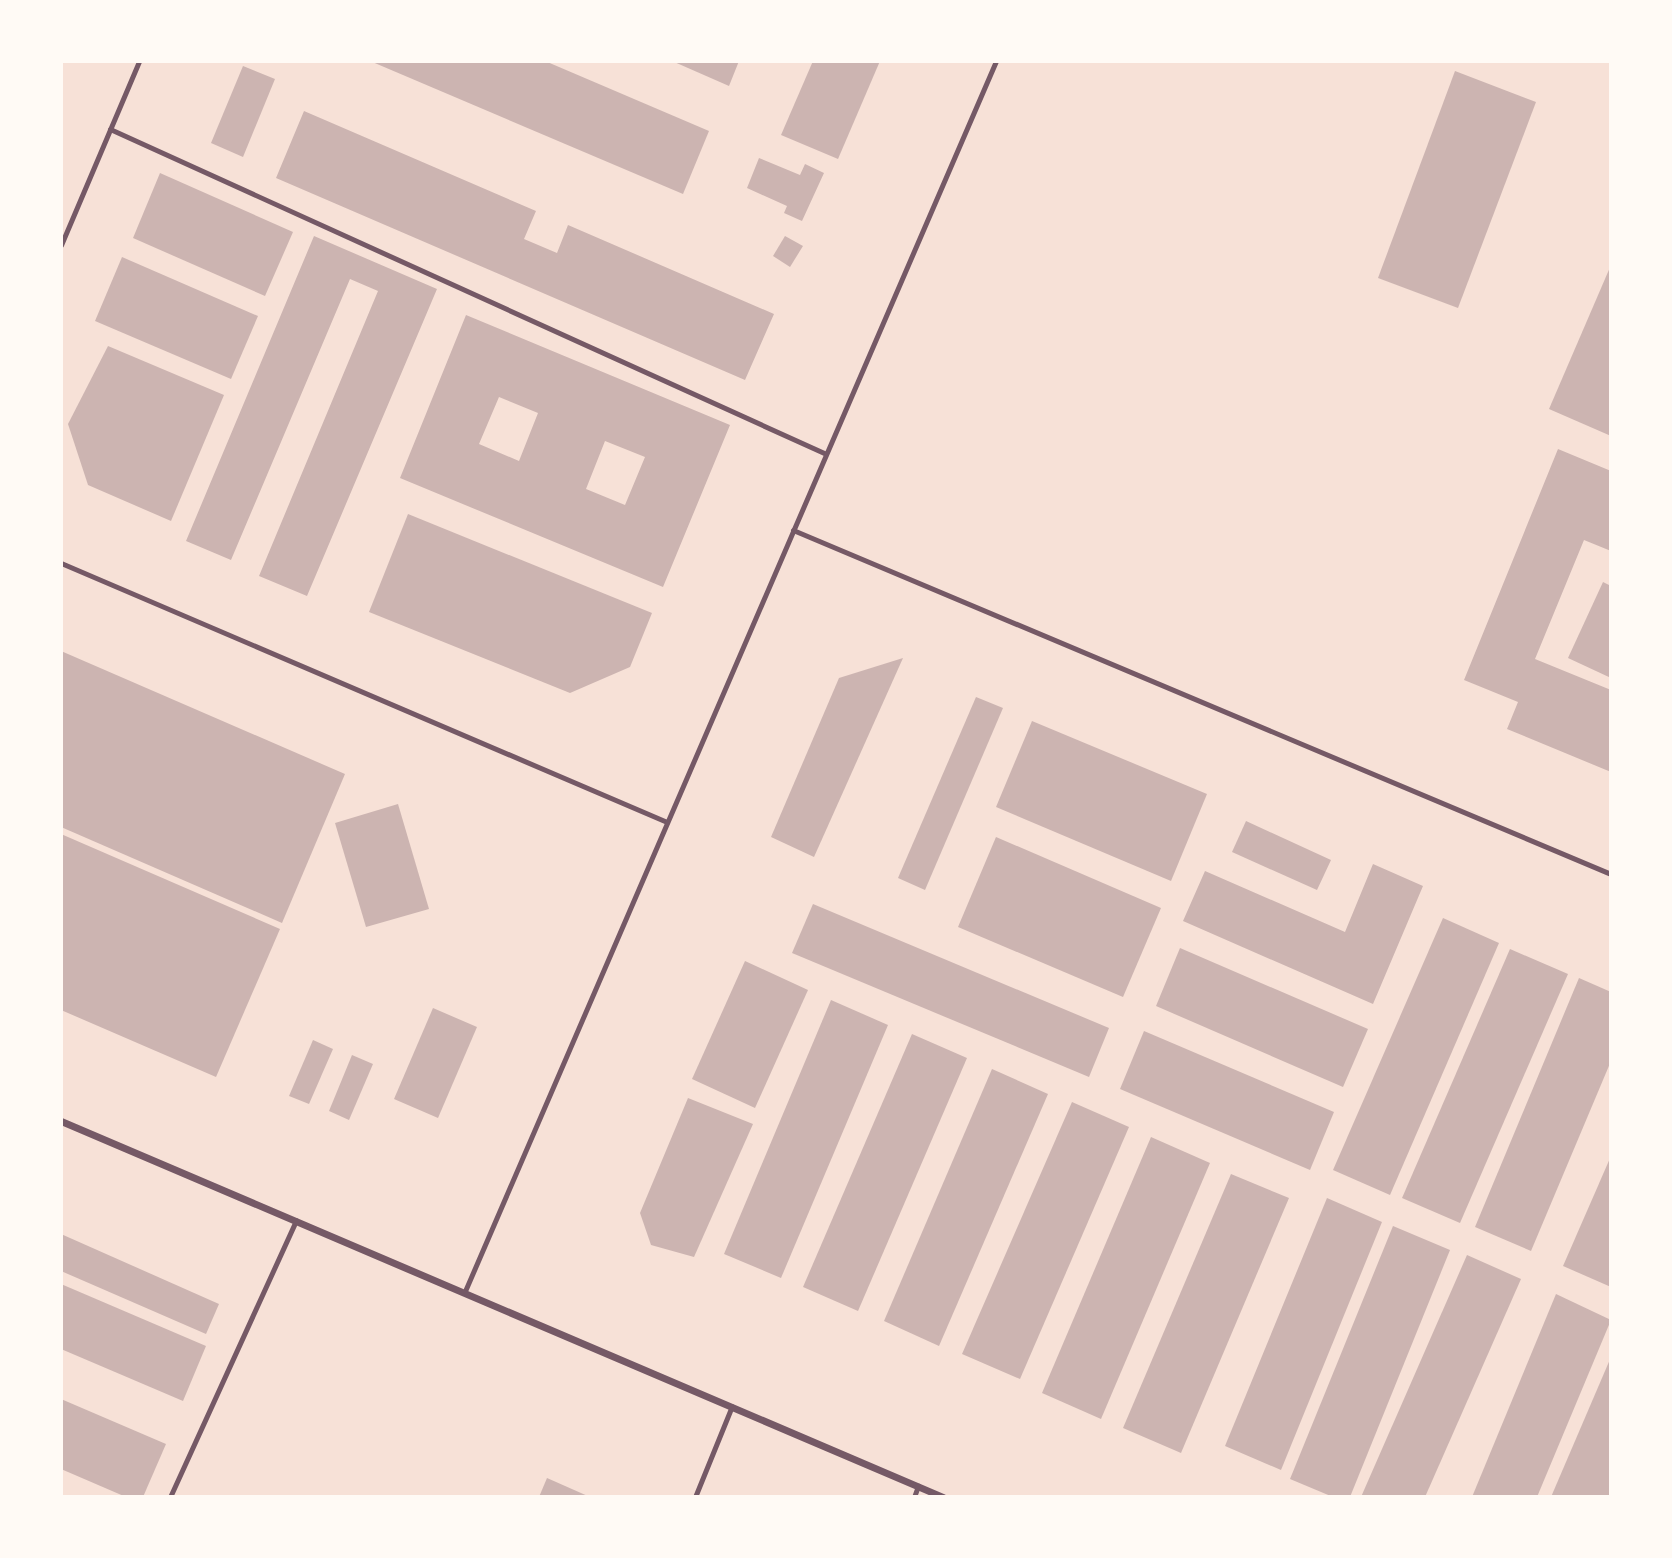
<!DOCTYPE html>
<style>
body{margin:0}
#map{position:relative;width:1672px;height:1558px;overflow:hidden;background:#f7e1d7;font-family:"Golos Text",sans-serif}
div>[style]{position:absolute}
.building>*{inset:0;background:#ccb4b1}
.service>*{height:5px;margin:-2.5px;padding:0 2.5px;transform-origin:2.5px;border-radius:2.5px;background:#755966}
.minor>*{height:7px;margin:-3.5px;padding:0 3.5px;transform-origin:3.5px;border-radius:3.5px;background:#755966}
span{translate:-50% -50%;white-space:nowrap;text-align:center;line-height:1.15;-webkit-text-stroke:7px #fffaf5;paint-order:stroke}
.frame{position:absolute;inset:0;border:63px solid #fffaf5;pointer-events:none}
</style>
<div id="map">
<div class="building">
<i style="clip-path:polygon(370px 61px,545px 61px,709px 131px,683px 194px)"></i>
<i style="clip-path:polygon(672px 61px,739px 61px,729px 86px)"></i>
<i style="clip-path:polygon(813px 61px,880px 61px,838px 159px,781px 135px)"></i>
<i style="clip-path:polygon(243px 66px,275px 79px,243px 157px,211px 143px)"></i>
<i style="clip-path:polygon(1455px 71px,1536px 102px,1458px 308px,1378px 278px)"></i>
<i style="clip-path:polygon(304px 111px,536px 211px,524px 239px,557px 253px,568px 225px,774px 314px,745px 380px,276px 178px)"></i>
<i style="clip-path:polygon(759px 158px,800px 175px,805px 164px,824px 173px,802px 221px,784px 213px,787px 206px,747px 188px)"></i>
<i style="clip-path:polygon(160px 173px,293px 232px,265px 296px,133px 238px)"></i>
<i style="clip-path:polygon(314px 236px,437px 289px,307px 596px,259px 576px,378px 291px,350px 279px,231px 560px,186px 541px)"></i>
<i style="clip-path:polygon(785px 236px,803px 246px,790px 267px,773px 256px)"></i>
<i style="clip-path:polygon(122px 257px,258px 316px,231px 379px,95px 321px)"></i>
<i style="clip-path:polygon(1611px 265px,1611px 436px,1549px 409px)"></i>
<i style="clip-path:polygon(evenodd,466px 315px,730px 425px,663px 587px,400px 478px,466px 315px,499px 397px,538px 413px,519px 461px,479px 444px,499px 397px,466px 315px,605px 441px,645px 457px,625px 505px,586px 489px,605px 441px)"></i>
<i style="clip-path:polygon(108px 346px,224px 395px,171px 521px,88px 485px,68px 424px)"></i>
<i style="clip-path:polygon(1558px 449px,1611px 471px,1611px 551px,1584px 540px,1535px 659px,1611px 690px,1611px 772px,1507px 729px,1518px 702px,1464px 680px)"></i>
<i style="clip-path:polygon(408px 514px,652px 613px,630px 667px,570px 693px,369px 612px)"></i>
<i style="clip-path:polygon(1603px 582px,1611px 586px,1611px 678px,1568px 658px)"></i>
<i style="clip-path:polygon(61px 651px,345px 774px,282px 923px,61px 827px)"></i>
<i style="clip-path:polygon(903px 658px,814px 857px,771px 837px,839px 678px)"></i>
<i style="clip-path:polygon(976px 697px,1003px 708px,925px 890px,898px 878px)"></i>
<i style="clip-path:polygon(1032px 721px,1207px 794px,1171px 881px,996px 807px)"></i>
<i style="clip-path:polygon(398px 804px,429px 909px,366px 927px,335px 823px)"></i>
<i style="clip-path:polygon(1246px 821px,1331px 860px,1317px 890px,1232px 852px)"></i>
<i style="clip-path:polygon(61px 834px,280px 929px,216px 1077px,61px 1010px)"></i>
<i style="clip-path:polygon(996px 837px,1161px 908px,1123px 997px,958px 927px)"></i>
<i style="clip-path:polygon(1373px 864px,1423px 886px,1373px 1004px,1183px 921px,1205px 871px,1345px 932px)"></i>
<i style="clip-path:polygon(813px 904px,1109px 1028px,1089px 1077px,792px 953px)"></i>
<i style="clip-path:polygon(1443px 918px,1499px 943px,1390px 1195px,1333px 1170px)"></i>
<i style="clip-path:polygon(1180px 948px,1368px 1029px,1343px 1087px,1156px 1006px)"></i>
<i style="clip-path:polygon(1510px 949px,1568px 974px,1460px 1223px,1402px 1198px)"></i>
<i style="clip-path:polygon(745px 961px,808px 990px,755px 1108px,692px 1079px)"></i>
<i style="clip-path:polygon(1579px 978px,1611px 992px,1611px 1061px,1531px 1251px,1475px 1227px)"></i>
<i style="clip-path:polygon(831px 1000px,888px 1025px,781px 1278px,724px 1254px)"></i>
<i style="clip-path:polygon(433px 1008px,477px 1027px,438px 1118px,394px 1099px)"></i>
<i style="clip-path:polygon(1144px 1031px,1334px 1112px,1310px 1170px,1120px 1089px)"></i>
<i style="clip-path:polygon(912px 1034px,967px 1058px,858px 1311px,803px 1287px)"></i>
<i style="clip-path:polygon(313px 1040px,333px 1049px,309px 1104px,289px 1096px)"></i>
<i style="clip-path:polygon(352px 1055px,373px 1064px,349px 1120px,329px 1111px)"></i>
<i style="clip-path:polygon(992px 1069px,1048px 1094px,939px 1346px,884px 1321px)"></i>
<i style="clip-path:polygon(688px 1098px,753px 1124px,694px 1257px,651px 1245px,640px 1213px)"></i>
<i style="clip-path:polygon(1072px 1102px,1129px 1127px,1020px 1379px,962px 1354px)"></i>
<i style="clip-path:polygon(1151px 1137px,1210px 1163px,1101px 1419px,1042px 1393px)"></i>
<i style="clip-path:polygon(1611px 1156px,1611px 1287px,1563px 1266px)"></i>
<i style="clip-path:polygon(1231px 1174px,1289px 1198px,1181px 1453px,1123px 1428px)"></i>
<i style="clip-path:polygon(1327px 1198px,1382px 1222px,1281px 1470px,1225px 1446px)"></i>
<i style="clip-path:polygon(1393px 1226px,1450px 1250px,1350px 1497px,1333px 1497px,1290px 1479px)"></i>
<i style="clip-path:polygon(61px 1234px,219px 1304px,206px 1334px,61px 1271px)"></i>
<i style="clip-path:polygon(1467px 1255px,1521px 1279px,1425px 1497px,1361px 1497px)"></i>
<i style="clip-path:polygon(61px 1284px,206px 1346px,183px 1401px,61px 1349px)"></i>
<i style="clip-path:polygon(1556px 1294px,1611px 1320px,1537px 1497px,1472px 1497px)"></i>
<i style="clip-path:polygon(1611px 1357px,1611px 1497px,1551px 1497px)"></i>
<i style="clip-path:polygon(61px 1399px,166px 1444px,143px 1497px,126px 1497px,61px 1469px)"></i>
<i style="clip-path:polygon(547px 1478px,590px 1497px,539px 1497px)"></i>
</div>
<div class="service">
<i style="left:110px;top:129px;width:786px;rotate:24.41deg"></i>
<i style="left:61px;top:245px;width:200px;rotate:-67deg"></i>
<i style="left:793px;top:530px;width:887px;rotate:22.81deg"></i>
<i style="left:61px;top:563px;width:659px;rotate:23.14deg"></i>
<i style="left:465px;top:1291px;width:1340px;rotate:-66.65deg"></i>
<i style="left:170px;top:1497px;width:304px;rotate:-65.5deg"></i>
<i style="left:695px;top:1497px;width:98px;rotate:-67.9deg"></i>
<i style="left:914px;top:1497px;width:12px;rotate:-70deg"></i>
</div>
<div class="minor">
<i style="left:61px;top:1121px;width:959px;rotate:23.09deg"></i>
</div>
<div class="frame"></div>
</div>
